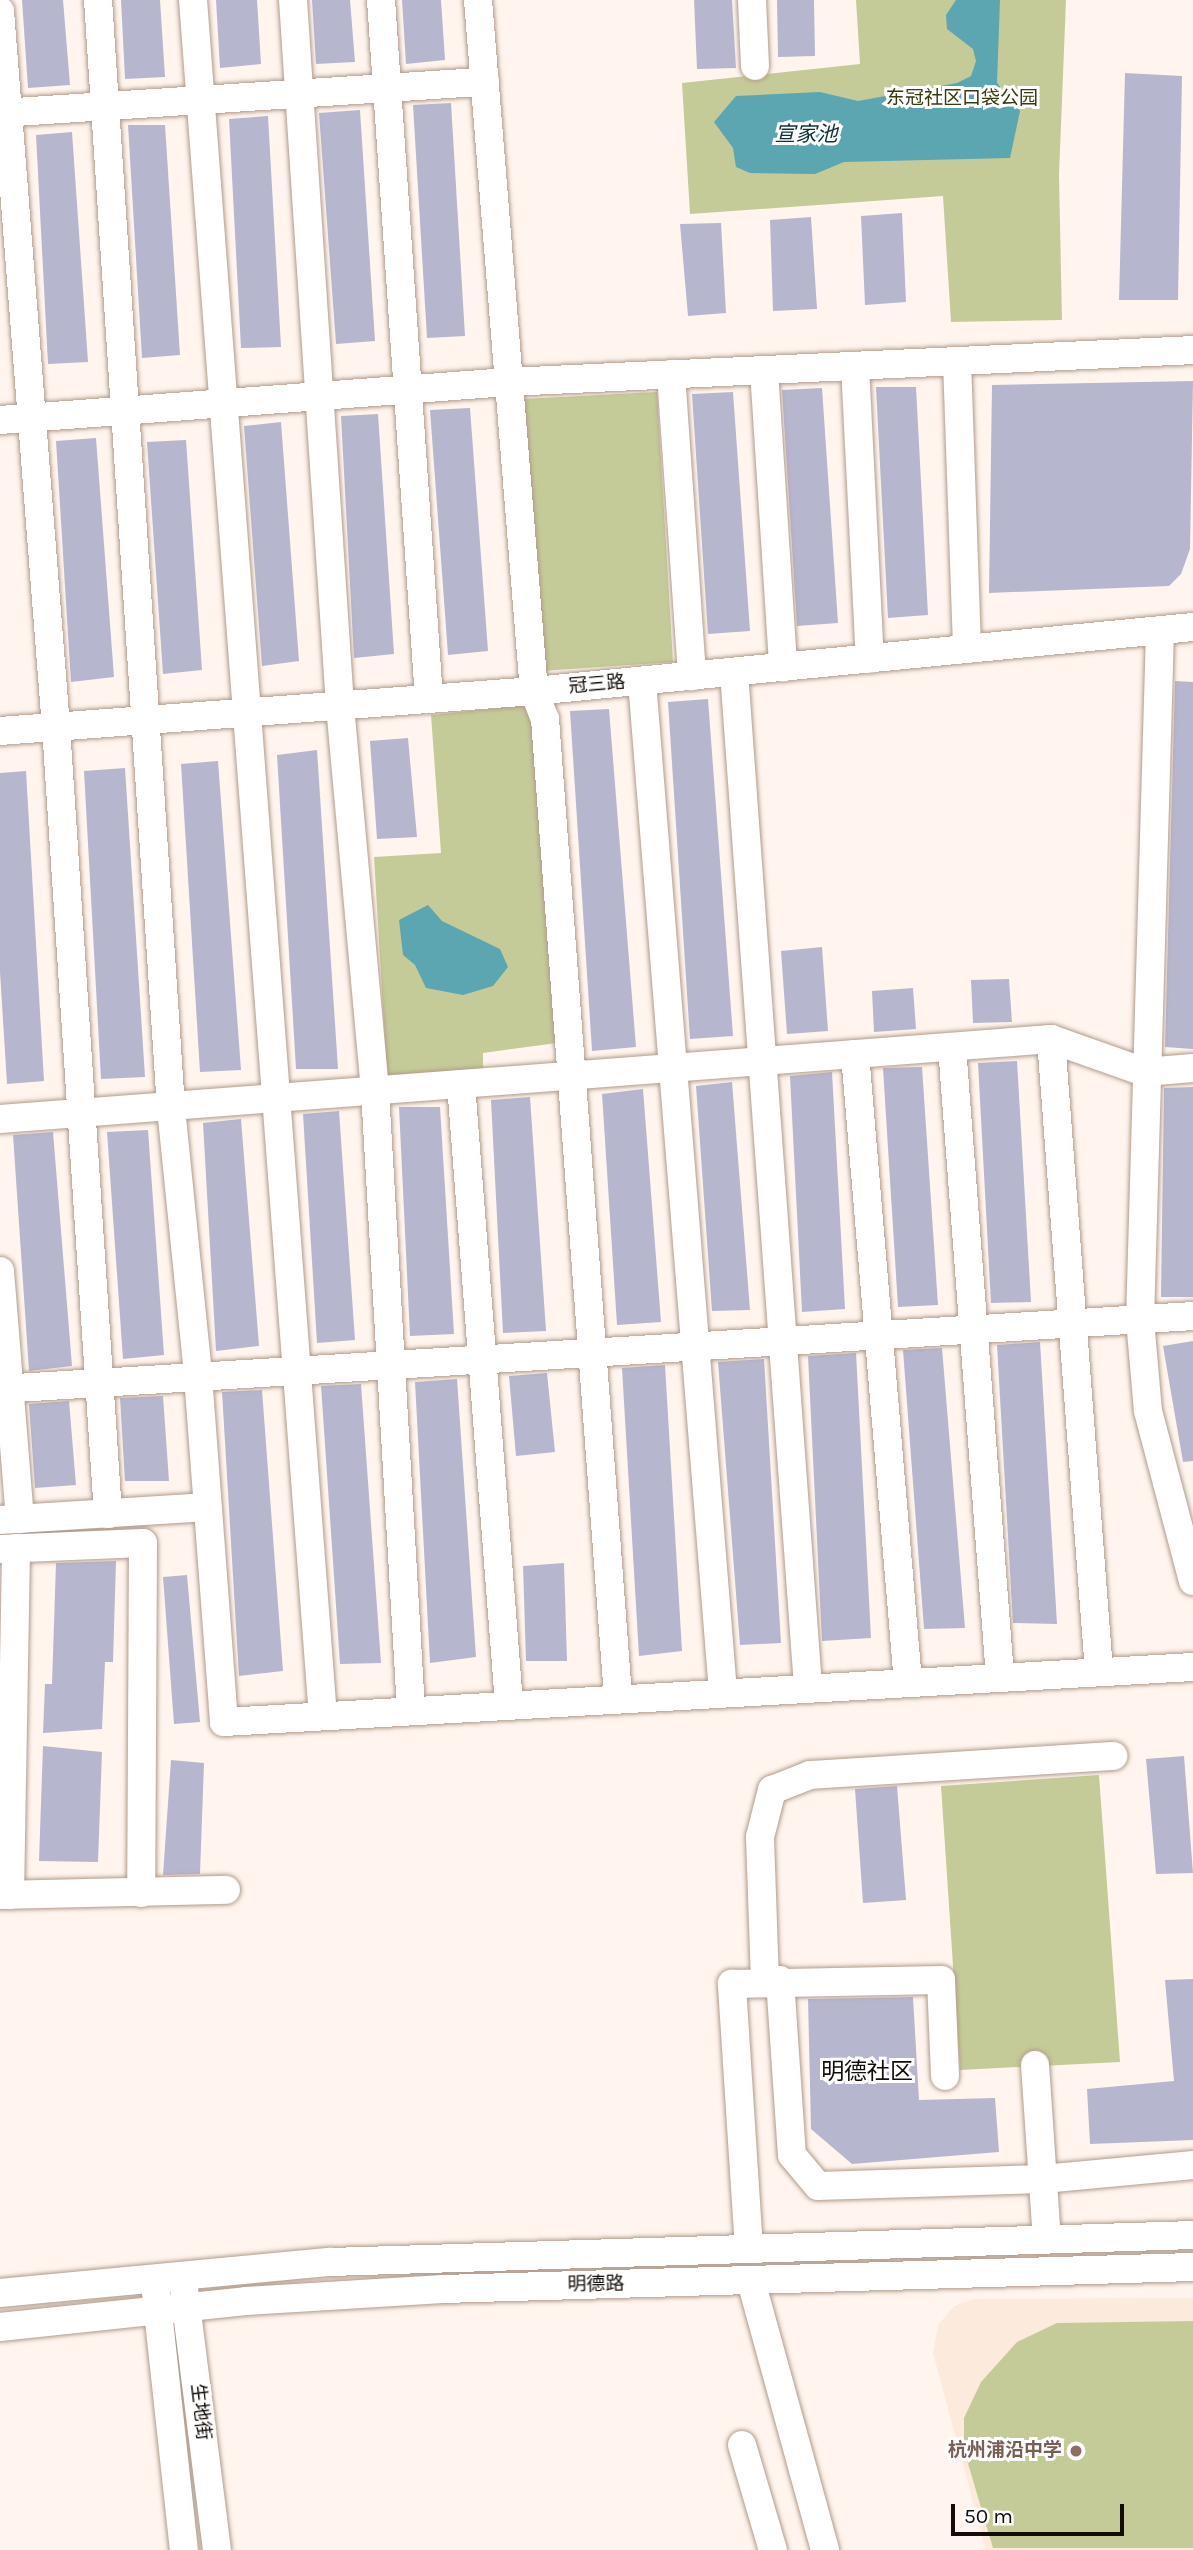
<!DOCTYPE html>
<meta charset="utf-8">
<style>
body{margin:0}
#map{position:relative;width:1193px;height:2550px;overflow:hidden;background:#fff5ee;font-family:Karla,"Noto Sans SC",sans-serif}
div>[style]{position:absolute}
.built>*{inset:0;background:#fceadd}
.green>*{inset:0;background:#c5cb98}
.water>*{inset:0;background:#5ba6b1}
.building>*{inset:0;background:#b7b6cf}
.roads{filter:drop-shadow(0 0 2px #b19b8b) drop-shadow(0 0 2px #b19b8b)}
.minor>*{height:28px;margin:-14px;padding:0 14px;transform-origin:14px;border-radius:14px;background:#fff}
.dots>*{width:19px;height:19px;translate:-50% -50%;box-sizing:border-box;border:4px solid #fff;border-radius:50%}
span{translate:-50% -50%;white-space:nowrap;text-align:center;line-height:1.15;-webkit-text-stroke:6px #fff;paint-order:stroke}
.park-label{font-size:19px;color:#373a0e}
.street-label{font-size:19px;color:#130c07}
.education-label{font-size:19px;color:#785e54;font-weight:700}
.right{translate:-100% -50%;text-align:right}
.water-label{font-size:21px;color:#0b3136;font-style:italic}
.quarter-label{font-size:23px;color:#130c07}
.scale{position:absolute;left:951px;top:2504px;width:173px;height:32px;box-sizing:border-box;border:4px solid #130c07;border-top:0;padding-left:9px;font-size:21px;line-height:24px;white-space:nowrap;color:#130c07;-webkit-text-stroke:5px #fff;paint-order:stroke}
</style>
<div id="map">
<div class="built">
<i style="clip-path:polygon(1193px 2298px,1193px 2550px,986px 2550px,933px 2353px,938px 2325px,954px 2306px,973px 2299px)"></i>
</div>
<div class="green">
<i style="clip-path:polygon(856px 0,1066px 0,1059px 175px,1062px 320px,951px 322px,943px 196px,690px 214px,682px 83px,860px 64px)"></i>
<i style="clip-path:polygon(657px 392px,673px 662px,542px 671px,523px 399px)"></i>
<i style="clip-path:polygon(526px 705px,533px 720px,557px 1043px,483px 1053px,483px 1069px,387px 1075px,374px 857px,441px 853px,431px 715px)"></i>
<i style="clip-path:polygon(1099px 1775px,1120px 2062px,960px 2070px,941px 1786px)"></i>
<i style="clip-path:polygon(1193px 2321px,1193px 2548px,993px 2548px,964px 2450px,964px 2418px,981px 2382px,1017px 2342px,1057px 2323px)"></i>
</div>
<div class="water">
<i style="clip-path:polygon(956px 0,1000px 0,997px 83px,1020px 111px,1010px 158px,844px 162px,815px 174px,750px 173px,736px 167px,733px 148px,714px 122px,736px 96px,820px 92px,858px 101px,957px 83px,971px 76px,976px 61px,973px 49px,947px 29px,946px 15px)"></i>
<i style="clip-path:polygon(428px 905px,442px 921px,500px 949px,508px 967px,493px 986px,463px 995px,426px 988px,415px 965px,403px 955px,399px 920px)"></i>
</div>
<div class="building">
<i style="clip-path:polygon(22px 0,63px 0,70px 85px,28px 88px)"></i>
<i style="clip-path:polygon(121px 0,160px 0,165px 77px,125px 79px)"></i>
<i style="clip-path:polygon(216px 0,257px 0,261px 64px,220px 68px)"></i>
<i style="clip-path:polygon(312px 0,350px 0,355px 62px,316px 64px)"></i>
<i style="clip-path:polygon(402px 0,441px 0,445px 60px,406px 64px)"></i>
<i style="clip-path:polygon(694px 0,732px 0,736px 68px,697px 69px)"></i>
<i style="clip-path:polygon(777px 0,814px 0,815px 56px,778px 57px)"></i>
<i style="clip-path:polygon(1125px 73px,1182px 76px,1178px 300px,1119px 300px)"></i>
<i style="clip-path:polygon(451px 103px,465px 336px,427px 338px,413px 105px)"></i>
<i style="clip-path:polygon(360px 110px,375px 341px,336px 344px,319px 113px)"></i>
<i style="clip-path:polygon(268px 116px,281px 347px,241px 348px,229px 119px)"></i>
<i style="clip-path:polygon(128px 125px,165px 125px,180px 355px,142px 358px)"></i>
<i style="clip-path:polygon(72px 132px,88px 362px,48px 364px,36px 135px)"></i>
<i style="clip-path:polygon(902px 213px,906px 302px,865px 305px,861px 216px)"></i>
<i style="clip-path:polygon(811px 217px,817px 309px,773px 311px,770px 220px)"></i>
<i style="clip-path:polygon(721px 223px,726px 313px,688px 316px,680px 224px)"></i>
<i style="clip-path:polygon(1193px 381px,1190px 549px,1181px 574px,1169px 586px,989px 593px,992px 385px)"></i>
<i style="clip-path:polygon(876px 387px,916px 387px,928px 615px,888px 618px)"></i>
<i style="clip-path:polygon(822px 388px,838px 623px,797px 626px,782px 390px)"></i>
<i style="clip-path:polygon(733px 392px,750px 631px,708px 634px,692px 394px)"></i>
<i style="clip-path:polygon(470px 408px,488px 651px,448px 655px,430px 410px)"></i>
<i style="clip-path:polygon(378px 414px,394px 654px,354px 658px,341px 416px)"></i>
<i style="clip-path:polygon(281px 422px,299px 661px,262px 666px,244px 426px)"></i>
<i style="clip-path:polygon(96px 438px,114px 677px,71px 682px,56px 441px)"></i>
<i style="clip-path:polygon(186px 440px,202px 670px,163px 674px,147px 442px)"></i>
<i style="clip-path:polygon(1175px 681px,1193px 682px,1193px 1049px,1165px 1047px)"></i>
<i style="clip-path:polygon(708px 699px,733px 1036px,690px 1039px,668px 702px)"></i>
<i style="clip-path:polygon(609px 709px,636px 1047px,592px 1051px,570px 711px)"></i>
<i style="clip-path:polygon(408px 738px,417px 837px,377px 839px,370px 741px)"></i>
<i style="clip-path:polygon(317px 750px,338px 1069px,296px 1069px,277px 755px)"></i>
<i style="clip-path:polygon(218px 761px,241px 1070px,200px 1072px,181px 764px)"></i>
<i style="clip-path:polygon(125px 768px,145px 1077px,101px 1079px,84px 771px)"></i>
<i style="clip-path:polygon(26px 771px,44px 1081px,7px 1084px,0 972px,0 773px)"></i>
<i style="clip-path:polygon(822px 947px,828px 1031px,787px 1034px,781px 951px)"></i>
<i style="clip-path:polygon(1009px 979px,1012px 1022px,973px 1023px,971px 980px)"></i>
<i style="clip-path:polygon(913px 988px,916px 1029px,874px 1032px,872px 991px)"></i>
<i style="clip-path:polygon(1017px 1061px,1031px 1302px,991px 1303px,978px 1063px)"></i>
<i style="clip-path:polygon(922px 1067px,938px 1305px,898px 1307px,883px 1068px)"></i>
<i style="clip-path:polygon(832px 1072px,845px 1309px,802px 1312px,790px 1076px)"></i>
<i style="clip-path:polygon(732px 1082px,750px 1310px,712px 1311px,696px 1086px)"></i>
<i style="clip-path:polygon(1193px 1087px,1193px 1297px,1161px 1297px,1164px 1088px)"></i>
<i style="clip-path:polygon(643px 1089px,661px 1322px,617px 1325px,602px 1094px)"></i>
<i style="clip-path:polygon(530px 1097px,546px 1331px,503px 1333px,491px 1100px)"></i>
<i style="clip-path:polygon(399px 1107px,440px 1107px,454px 1334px,410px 1336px)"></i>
<i style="clip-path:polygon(339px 1111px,355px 1340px,317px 1343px,303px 1114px)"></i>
<i style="clip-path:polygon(241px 1119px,259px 1346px,216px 1351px,203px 1123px)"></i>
<i style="clip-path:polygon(148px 1130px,164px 1355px,123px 1359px,107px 1132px)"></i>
<i style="clip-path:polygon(53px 1132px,72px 1366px,29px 1371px,13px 1135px)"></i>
<i style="clip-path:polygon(1193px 1341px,1193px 1461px,1183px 1462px,1163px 1346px)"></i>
<i style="clip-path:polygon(1040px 1342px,1057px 1624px,1013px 1623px,997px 1345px)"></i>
<i style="clip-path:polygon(942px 1348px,965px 1628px,924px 1629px,903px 1350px)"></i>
<i style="clip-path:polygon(856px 1353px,871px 1638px,822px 1641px,808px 1356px)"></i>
<i style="clip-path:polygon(764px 1359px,781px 1643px,740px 1645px,718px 1362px)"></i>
<i style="clip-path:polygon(665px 1365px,682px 1651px,639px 1656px,622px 1368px)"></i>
<i style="clip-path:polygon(547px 1373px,555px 1452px,516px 1456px,509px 1376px)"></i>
<i style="clip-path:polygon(457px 1379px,476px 1657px,430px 1663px,415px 1382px)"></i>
<i style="clip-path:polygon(361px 1384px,381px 1663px,340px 1664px,321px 1386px)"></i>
<i style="clip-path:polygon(262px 1390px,283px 1671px,239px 1676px,222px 1392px)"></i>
<i style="clip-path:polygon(163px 1396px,169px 1481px,125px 1481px,120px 1398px)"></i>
<i style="clip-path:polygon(69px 1401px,76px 1485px,35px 1488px,29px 1404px)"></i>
<i style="clip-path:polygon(116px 1561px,113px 1662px,105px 1662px,102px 1729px,43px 1733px,45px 1684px,52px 1684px,56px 1563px)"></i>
<i style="clip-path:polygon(564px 1563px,567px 1661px,526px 1661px,523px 1566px)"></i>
<i style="clip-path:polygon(187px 1575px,200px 1722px,174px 1724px,163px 1577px)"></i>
<i style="clip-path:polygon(43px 1746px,102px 1752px,98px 1862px,39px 1861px)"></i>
<i style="clip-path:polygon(1184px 1756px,1193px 1873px,1156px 1874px,1146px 1759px)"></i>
<i style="clip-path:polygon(171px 1760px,204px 1763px,200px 1874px,163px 1875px)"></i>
<i style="clip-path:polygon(897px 1786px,906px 1900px,863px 1903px,855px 1789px)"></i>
<i style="clip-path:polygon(1193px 1979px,1193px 2140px,1090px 2144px,1087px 2089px,1174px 2081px,1165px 1980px)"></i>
<i style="clip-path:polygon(913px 1997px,919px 2100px,995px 2098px,999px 2152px,852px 2164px,811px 2129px,808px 1999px)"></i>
</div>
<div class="roads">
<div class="minor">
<i style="left:98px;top:0;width:1110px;rotate:86.23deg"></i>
<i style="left:171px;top:1108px;width:269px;rotate:84.2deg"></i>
<i style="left:198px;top:1376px;width:347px;rotate:85.7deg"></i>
<i style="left:224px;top:1722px;width:971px;rotate:-3.25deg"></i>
<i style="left:193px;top:0;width:1721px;rotate:85.67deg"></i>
<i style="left:293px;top:0;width:708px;rotate:86.19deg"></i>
<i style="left:340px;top:706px;width:387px;rotate:84.8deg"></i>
<i style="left:375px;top:1091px;width:620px;rotate:86.67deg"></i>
<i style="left:381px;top:0;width:701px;rotate:86.07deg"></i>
<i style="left:478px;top:0;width:693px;rotate:85.37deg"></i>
<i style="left:534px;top:691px;width:30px;rotate:69deg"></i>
<i style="left:545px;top:719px;width:981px;rotate:85.73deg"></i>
<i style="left:752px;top:0;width:66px;rotate:87.4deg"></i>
<i style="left:0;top:11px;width:718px;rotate:85.53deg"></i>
<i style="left:56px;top:727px;width:789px;rotate:86.22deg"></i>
<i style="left:0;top:113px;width:486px;rotate:-3.7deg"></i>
<i style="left:957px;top:361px;width:288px;rotate:88deg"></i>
<i style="left:855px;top:366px;width:293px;rotate:87.1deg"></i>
<i style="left:764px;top:370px;width:298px;rotate:86.3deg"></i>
<i style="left:671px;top:374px;width:303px;rotate:86deg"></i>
<i style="left:0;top:420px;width:509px;rotate:-4.28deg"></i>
<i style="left:508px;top:382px;width:686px;rotate:-2.67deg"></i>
<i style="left:1160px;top:631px;width:689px;rotate:91.66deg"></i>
<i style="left:1140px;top:1320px;width:91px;rotate:85deg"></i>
<i style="left:1148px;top:1411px;width:176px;rotate:75.2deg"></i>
<i style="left:734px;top:672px;width:1018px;rotate:85.83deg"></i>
<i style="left:642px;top:681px;width:1014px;rotate:85.42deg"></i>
<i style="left:0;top:731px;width:535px;rotate:-4.28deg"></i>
<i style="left:534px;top:691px;width:662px;rotate:-5.55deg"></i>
<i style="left:1051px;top:1039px;width:635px;rotate:85.66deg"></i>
<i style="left:952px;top:1047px;width:632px;rotate:85.64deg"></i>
<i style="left:855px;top:1054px;width:630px;rotate:85.18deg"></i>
<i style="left:461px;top:1084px;width:622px;rotate:85.57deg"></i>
<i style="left:0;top:1119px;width:1054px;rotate:-4.35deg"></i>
<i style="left:1051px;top:1039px;width:99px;rotate:19.5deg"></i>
<i style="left:1144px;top:1072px;width:49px;rotate:-4.7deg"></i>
<i style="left:0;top:1271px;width:249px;rotate:85.4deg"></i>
<i style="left:0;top:1389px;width:1195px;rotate:-3.5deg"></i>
<i style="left:0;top:1520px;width:208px;rotate:-3.6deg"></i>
<i style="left:0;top:1549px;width:143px;rotate:-2.4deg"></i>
<i style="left:143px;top:1543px;width:350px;rotate:90.3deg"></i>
<i style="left:0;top:1895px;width:226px;rotate:-1.3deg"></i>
<i style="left:10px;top:1895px;width:347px;rotate:-89deg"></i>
<i style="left:780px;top:1980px;width:175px;rotate:86.1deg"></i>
<i style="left:792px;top:2155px;width:40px;rotate:50deg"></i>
<i style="left:818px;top:2186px;width:225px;rotate:-1.8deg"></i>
<i style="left:1043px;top:2179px;width:151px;rotate:-5.3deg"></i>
<i style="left:765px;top:1981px;width:144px;rotate:-92deg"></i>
<i style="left:760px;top:1837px;width:49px;rotate:-75.7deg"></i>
<i style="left:772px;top:1790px;width:41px;rotate:-21.5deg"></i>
<i style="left:810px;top:1775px;width:304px;rotate:-3.6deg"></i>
<i style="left:1035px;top:2065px;width:174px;rotate:86.1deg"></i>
<i style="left:749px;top:2249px;width:266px;rotate:-93.7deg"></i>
<i style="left:732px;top:1984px;width:209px;rotate:-1.1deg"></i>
<i style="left:941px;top:1980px;width:96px;rotate:87.6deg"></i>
<i style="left:751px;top:2281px;width:279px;rotate:74.6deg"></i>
<i style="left:184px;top:2289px;width:263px;rotate:82.8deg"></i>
<i style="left:0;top:2293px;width:331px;rotate:-5.4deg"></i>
<i style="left:330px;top:2262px;width:863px;rotate:-1.79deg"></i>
<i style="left:156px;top:2293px;width:259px;rotate:83.8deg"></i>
<i style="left:0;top:2327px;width:247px;rotate:-6deg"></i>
<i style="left:246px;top:2301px;width:197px;rotate:-3.5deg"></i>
<i style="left:443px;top:2289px;width:750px;rotate:-1.68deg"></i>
<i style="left:742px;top:2445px;width:109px;rotate:73.6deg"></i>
</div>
</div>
<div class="dots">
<i style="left:1076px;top:2451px;background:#8d6e63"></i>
</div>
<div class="park-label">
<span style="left:962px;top:99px">东冠社区口袋公园</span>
</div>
<div class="street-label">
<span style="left:597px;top:685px;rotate:-5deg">冠三路</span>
<span style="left:596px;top:2285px;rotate:-1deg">明德路</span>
<span style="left:200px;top:2412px;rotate:83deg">生地街</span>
</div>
<div class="education-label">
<span class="right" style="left:1062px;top:2451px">杭州浦沿中学</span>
</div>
<div class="water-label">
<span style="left:806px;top:134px">宣家池</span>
</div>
<div class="quarter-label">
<span style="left:867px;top:2072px">明德社区</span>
</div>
<div class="scale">50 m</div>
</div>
